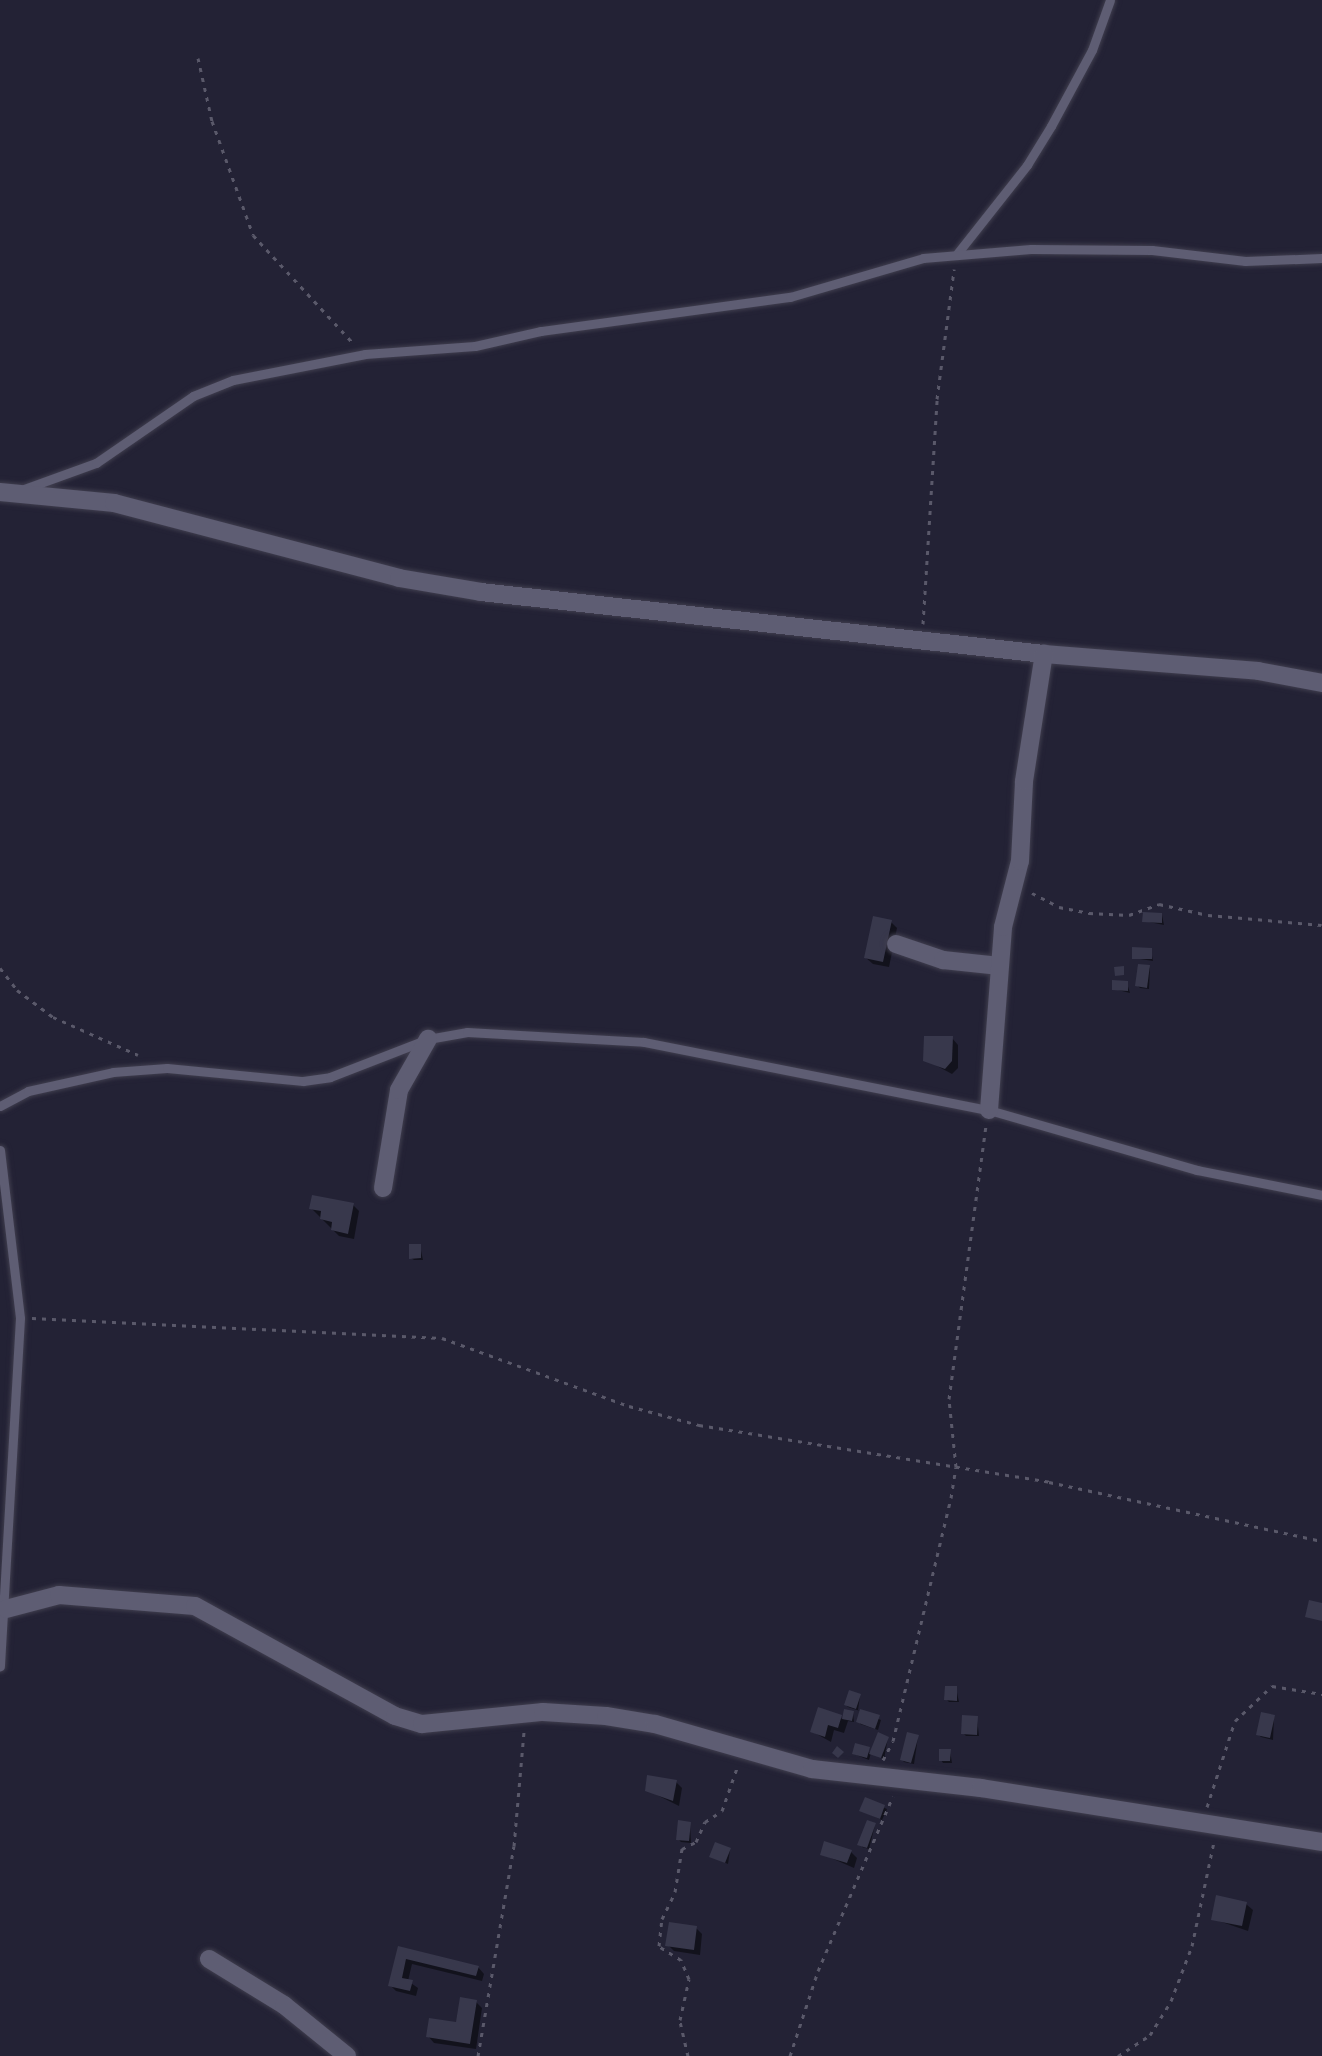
<!DOCTYPE html>
<style>
body{margin:0}
#map{position:relative;width:1322px;height:2056px;overflow:hidden;background:#232235;font-family:Rubik,sans-serif}
div>[style]{position:absolute}
.shadow>*{inset:0;background:#0007}
.building>*{inset:0;background:#38384c}
.path>*{height:3px;margin-top:-1.5px;transform-origin:0;background:repeating-linear-gradient(90deg,#5a596a 0 4px,transparent 0 10px)}
.roads{filter:drop-shadow(0 0 2px #403e4e) drop-shadow(0 0 2px #403e4e)}
.lane>*{height:9px;margin:-4.5px;padding:0 4.5px;transform-origin:4.5px;border-radius:4.5px;background:#5e5d73}
.street>*{height:18px;margin:-9px;padding:0 9px;transform-origin:9px;border-radius:9px;background:#5e5d73}
span{translate:-50% -50%;white-space:nowrap;text-align:center;line-height:1.15;-webkit-text-stroke:8px #232235;paint-order:stroke}
</style>
<div id="map">
<div class="shadow">
<i style="clip-path:polygon(1162px 915px,1164px 925px,1144px 921px)"></i>
<i style="clip-path:polygon(891px 922px,897px 928px,889px 967px,873px 964px,866px 958px)"></i>
<i style="clip-path:polygon(1151px 950px,1153px 961px,1134px 958px)"></i>
<i style="clip-path:polygon(1150px 967px,1149px 989px,1140px 988px,1137px 985px)"></i>
<i style="clip-path:polygon(1127px 983px,1130px 993px,1114px 989px)"></i>
<i style="clip-path:polygon(952px 1038px,958px 1045px,958px 1068px,952px 1074px,926px 1060px)"></i>
<i style="clip-path:polygon(353px 1205px,359px 1211px,354px 1239px,339px 1236px,311px 1208px)"></i>
<i style="clip-path:polygon(420px 1246px,423px 1260px,414px 1260px,411px 1258px)"></i>
<i style="clip-path:polygon(956px 1688px,959px 1702px,949px 1702px,946px 1699px)"></i>
<i style="clip-path:polygon(860px 1696px,858px 1710px,881px 1720px,878px 1730px,860px 1724px,863px 1712px,848px 1707px,846px 1705px)"></i>
<i style="clip-path:polygon(853px 1713px,854px 1722px,848px 1721px,844px 1733px,834px 1730px,831px 1742px,813px 1732px)"></i>
<i style="clip-path:polygon(1274px 1717px,1273px 1740px,1261px 1737px,1258px 1734px)"></i>
<i style="clip-path:polygon(977px 1718px,979px 1736px,966px 1736px,963px 1733px)"></i>
<i style="clip-path:polygon(918px 1737px,914px 1764px,904px 1762px,902px 1759px)"></i>
<i style="clip-path:polygon(888px 1738px,884px 1759px,871px 1753px,869px 1760px,854px 1754px,872px 1752px)"></i>
<i style="clip-path:polygon(950px 1751px,952px 1763px,943px 1763px,941px 1760px)"></i>
<i style="clip-path:polygon(676px 1782px,682px 1788px,679px 1806px,647px 1790px)"></i>
<i style="clip-path:polygon(866px 1800px,887px 1809px,882px 1820px,862px 1811px)"></i>
<i style="clip-path:polygon(690px 1823px,691px 1843px,681px 1842px,678px 1839px)"></i>
<i style="clip-path:polygon(875px 1825px,869px 1849px,862px 1847px)"></i>
<i style="clip-path:polygon(730px 1850px,728px 1864px,712px 1857px)"></i>
<i style="clip-path:polygon(851px 1852px,857px 1858px,854px 1868px,822px 1854px)"></i>
<i style="clip-path:polygon(1246px 1904px,1253px 1910px,1248px 1931px,1213px 1919px)"></i>
<i style="clip-path:polygon(696px 1928px,702px 1934px,700px 1955px,674px 1951px,668px 1945px)"></i>
<i style="clip-path:polygon(399px 1948px,478px 1967px,484px 1974px,482px 1981px,412px 1964px,408px 1981px,418px 1988px,416px 1996px,396px 1991px,390px 1985px)"></i>
<i style="clip-path:polygon(476px 2002px,482px 2008px,476px 2049px,434px 2043px,428px 2036px,458px 2024px)"></i>
</div>
<div class="building">
<i style="clip-path:polygon(1143px 912px,1162px 913px,1162px 923px,1142px 922px)"></i>
<i style="clip-path:polygon(873px 916px,892px 920px,883px 962px,864px 958px)"></i>
<i style="clip-path:polygon(1132px 947px,1152px 948px,1152px 959px,1132px 959px)"></i>
<i style="clip-path:polygon(1138px 964px,1150px 965px,1147px 988px,1135px 986px)"></i>
<i style="clip-path:polygon(1124px 966px,1124px 975px,1115px 976px,1114px 967px)"></i>
<i style="clip-path:polygon(1112px 980px,1128px 981px,1128px 991px,1112px 990px)"></i>
<i style="clip-path:polygon(924px 1036px,953px 1036px,952px 1061px,945px 1069px,923px 1061px)"></i>
<i style="clip-path:polygon(312px 1195px,354px 1203px,348px 1234px,331px 1230px,332px 1222px,320px 1219px,321px 1211px,309px 1209px)"></i>
<i style="clip-path:polygon(409px 1244px,421px 1244px,421px 1258px,409px 1259px)"></i>
<i style="clip-path:polygon(1309px 1600px,1322px 1603px,1322px 1621px,1305px 1617px)"></i>
<i style="clip-path:polygon(945px 1686px,957px 1686px,957px 1701px,944px 1700px)"></i>
<i style="clip-path:polygon(849px 1690px,861px 1694px,856px 1709px,844px 1705px)"></i>
<i style="clip-path:polygon(818px 1707px,842px 1715px,838px 1728px,828px 1725px,825px 1737px,810px 1732px)"></i>
<i style="clip-path:polygon(844px 1709px,854px 1711px,852px 1721px,842px 1719px)"></i>
<i style="clip-path:polygon(860px 1709px,880px 1715px,875px 1729px,856px 1722px)"></i>
<i style="clip-path:polygon(1261px 1712px,1275px 1715px,1270px 1738px,1256px 1735px)"></i>
<i style="clip-path:polygon(962px 1715px,978px 1716px,977px 1735px,961px 1734px)"></i>
<i style="clip-path:polygon(878px 1732px,889px 1737px,881px 1758px,869px 1754px)"></i>
<i style="clip-path:polygon(907px 1732px,919px 1735px,911px 1763px,900px 1760px)"></i>
<i style="clip-path:polygon(855px 1743px,870px 1747px,867px 1758px,852px 1754px)"></i>
<i style="clip-path:polygon(837px 1746px,844px 1752px,838px 1758px,832px 1753px)"></i>
<i style="clip-path:polygon(939px 1749px,951px 1749px,950px 1761px,939px 1761px)"></i>
<i style="clip-path:polygon(647px 1775px,677px 1780px,673px 1801px,645px 1791px)"></i>
<i style="clip-path:polygon(865px 1797px,885px 1805px,880px 1819px,859px 1811px)"></i>
<i style="clip-path:polygon(678px 1820px,691px 1822px,689px 1841px,676px 1840px)"></i>
<i style="clip-path:polygon(867px 1820px,876px 1823px,867px 1848px,857px 1845px)"></i>
<i style="clip-path:polygon(824px 1841px,852px 1850px,847px 1863px,820px 1855px)"></i>
<i style="clip-path:polygon(715px 1842px,731px 1848px,725px 1863px,709px 1857px)"></i>
<i style="clip-path:polygon(1216px 1895px,1247px 1902px,1242px 1926px,1211px 1920px)"></i>
<i style="clip-path:polygon(669px 1922px,697px 1926px,694px 1950px,665px 1946px)"></i>
<i style="clip-path:polygon(398px 1946px,479px 1966px,476px 1976px,406px 1959px,402px 1978px,413px 1980px,410px 1991px,388px 1986px)"></i>
<i style="clip-path:polygon(460px 1997px,477px 2000px,470px 2044px,426px 2037px,429px 2018px,456px 2022px)"></i>
</div>
<div class="path">
<i style="left:198px;top:58px;width:65px;rotate:77.5deg"></i>
<i style="left:212px;top:121px;width:121px;rotate:70.2deg"></i>
<i style="left:253px;top:235px;width:147px;rotate:47.2deg"></i>
<i style="left:923px;top:624px;width:225px;rotate:-86.4deg"></i>
<i style="left:937px;top:399px;width:131px;rotate:-82.5deg"></i>
<i style="left:1032px;top:893px;width:30px;rotate:27deg"></i>
<i style="left:1059px;top:907px;width:31px;rotate:11deg"></i>
<i style="left:1089px;top:913px;width:40px;rotate:2.9deg"></i>
<i style="left:1129px;top:915px;width:32px;rotate:-20deg"></i>
<i style="left:1159px;top:904px;width:50px;rotate:12.7deg"></i>
<i style="left:1208px;top:915px;width:114px;rotate:5deg"></i>
<i style="left:0;top:968px;width:28px;rotate:52deg"></i>
<i style="left:17px;top:990px;width:45px;rotate:36.9deg"></i>
<i style="left:53px;top:1017px;width:93px;rotate:24.1deg"></i>
<i style="left:32px;top:1318px;width:410px;rotate:2.8deg"></i>
<i style="left:442px;top:1338px;width:199px;rotate:20deg"></i>
<i style="left:629px;top:1406px;width:73px;rotate:15.2deg"></i>
<i style="left:699px;top:1425px;width:355px;rotate:9.2deg"></i>
<i style="left:1049px;top:1482px;width:279px;rotate:12.2deg"></i>
<i style="left:883px;top:1760px;width:21px;rotate:-62deg"></i>
<i style="left:893px;top:1741px;width:250px;rotate:-76.6deg"></i>
<i style="left:951px;top:1498px;width:31px;rotate:-81deg"></i>
<i style="left:956px;top:1467px;width:68px;rotate:-95.9deg"></i>
<i style="left:949px;top:1399px;width:276px;rotate:-82.3deg"></i>
<i style="left:1207px;top:1807px;width:90px;rotate:-72deg"></i>
<i style="left:1235px;top:1721px;width:51px;rotate:-43.4deg"></i>
<i style="left:1272px;top:1686px;width:51px;rotate:9.1deg"></i>
<i style="left:478px;top:2056px;width:213px;rotate:-80.3deg"></i>
<i style="left:514px;top:1846px;width:115px;rotate:-85deg"></i>
<i style="left:688px;top:2056px;width:37px;rotate:-103deg"></i>
<i style="left:680px;top:2020px;width:42px;rotate:-77.6deg"></i>
<i style="left:689px;top:1979px;width:21px;rotate:-113deg"></i>
<i style="left:681px;top:1960px;width:26px;rotate:-148deg"></i>
<i style="left:659px;top:1946px;width:27px;rotate:-84deg"></i>
<i style="left:662px;top:1919px;width:30px;rotate:-64deg"></i>
<i style="left:675px;top:1892px;width:44px;rotate:-80.8deg"></i>
<i style="left:682px;top:1849px;width:16px;rotate:-27deg"></i>
<i style="left:696px;top:1842px;width:22px;rotate:-66deg"></i>
<i style="left:705px;top:1822px;width:20px;rotate:-33deg"></i>
<i style="left:722px;top:1811px;width:49px;rotate:-70.8deg"></i>
<i style="left:790px;top:2056px;width:89px;rotate:-71.8deg"></i>
<i style="left:818px;top:1971px;width:190px;rotate:-66.8deg"></i>
<i style="left:1118px;top:2056px;width:38px;rotate:-33deg"></i>
<i style="left:1150px;top:2035px;width:40px;rotate:-58deg"></i>
<i style="left:1171px;top:2001px;width:59px;rotate:-69.1deg"></i>
<i style="left:1192px;top:1946px;width:106px;rotate:-78.1deg"></i>
</div>
<div class="roads">
<div class="lane">
<i style="left:956px;top:255px;width:115px;rotate:-51.7deg"></i>
<i style="left:1027px;top:165px;width:46px;rotate:-58.4deg"></i>
<i style="left:1051px;top:126px;width:86px;rotate:-61.7deg"></i>
<i style="left:1092px;top:50px;width:53px;rotate:-70.2deg"></i>
<i style="left:24px;top:489px;width:77px;rotate:-19.9deg"></i>
<i style="left:96px;top:463px;width:118px;rotate:-34.6deg"></i>
<i style="left:193px;top:396px;width:43px;rotate:-21.8deg"></i>
<i style="left:233px;top:380px;width:135px;rotate:-11.1deg"></i>
<i style="left:365px;top:354px;width:110px;rotate:-4.2deg"></i>
<i style="left:475px;top:346px;width:68px;rotate:-12.8deg"></i>
<i style="left:541px;top:331px;width:251px;rotate:-7.8deg"></i>
<i style="left:790px;top:297px;width:139px;rotate:-16.3deg"></i>
<i style="left:923px;top:258px;width:108px;rotate:-4.8deg"></i>
<i style="left:1031px;top:249px;width:121px;rotate:0.5deg"></i>
<i style="left:1152px;top:250px;width:94px;rotate:6.7deg"></i>
<i style="left:1245px;top:261px;width:77px;rotate:-2.2deg"></i>
<i style="left:0;top:1106px;width:32px;rotate:-28deg"></i>
<i style="left:28px;top:1091px;width:87px;rotate:-12.6deg"></i>
<i style="left:113px;top:1072px;width:54px;rotate:-4.2deg"></i>
<i style="left:167px;top:1068px;width:137px;rotate:5.5deg"></i>
<i style="left:303px;top:1081px;width:27px;rotate:-8deg"></i>
<i style="left:330px;top:1077px;width:105px;rotate:-21.2deg"></i>
<i style="left:428px;top:1039px;width:40px;rotate:-10deg"></i>
<i style="left:467px;top:1032px;width:177px;rotate:3.2deg"></i>
<i style="left:644px;top:1042px;width:352px;rotate:11.2deg"></i>
<i style="left:989px;top:1110px;width:216px;rotate:16.1deg"></i>
<i style="left:1197px;top:1170px;width:127px;rotate:11.3deg"></i>
<i style="left:0;top:1150px;width:169px;rotate:83.2deg"></i>
<i style="left:20px;top:1318px;width:349px;rotate:93.3deg"></i>
</div>
<div class="street">
<i style="left:0;top:492px;width:115px;rotate:5.5deg"></i>
<i style="left:114px;top:503px;width:295px;rotate:14.7deg"></i>
<i style="left:399px;top:578px;width:83px;rotate:9.7deg"></i>
<i style="left:481px;top:592px;width:566px;rotate:6.28deg"></i>
<i style="left:1044px;top:654px;width:215px;rotate:4.5deg"></i>
<i style="left:1258px;top:671px;width:65px;rotate:10.6deg"></i>
<i style="left:896px;top:944px;width:50px;rotate:18.8deg"></i>
<i style="left:943px;top:960px;width:57px;rotate:6deg"></i>
<i style="left:989px;top:1110px;width:184px;rotate:-85.6deg"></i>
<i style="left:1003px;top:927px;width:68px;rotate:-75.6deg"></i>
<i style="left:1020px;top:861px;width:80px;rotate:-87.1deg"></i>
<i style="left:1024px;top:781px;width:129px;rotate:-81.1deg"></i>
<i style="left:383px;top:1188px;width:99px;rotate:-80.7deg"></i>
<i style="left:399px;top:1090px;width:59px;rotate:-60.4deg"></i>
<i style="left:6px;top:1609px;width:55px;rotate:-14.8deg"></i>
<i style="left:59px;top:1595px;width:136px;rotate:4.6deg"></i>
<i style="left:195px;top:1606px;width:228px;rotate:28.8deg"></i>
<i style="left:395px;top:1716px;width:28px;rotate:17deg"></i>
<i style="left:422px;top:1724px;width:122px;rotate:-5.7deg"></i>
<i style="left:543px;top:1712px;width:63px;rotate:3.6deg"></i>
<i style="left:606px;top:1716px;width:50px;rotate:9.3deg"></i>
<i style="left:655px;top:1724px;width:163px;rotate:16deg"></i>
<i style="left:812px;top:1769px;width:170px;rotate:6.4deg"></i>
<i style="left:981px;top:1788px;width:345px;rotate:9deg"></i>
<i style="left:209px;top:1959px;width:88px;rotate:31.5deg"></i>
<i style="left:284px;top:2005px;width:81px;rotate:39deg"></i>
</div>
</div>
</div>
